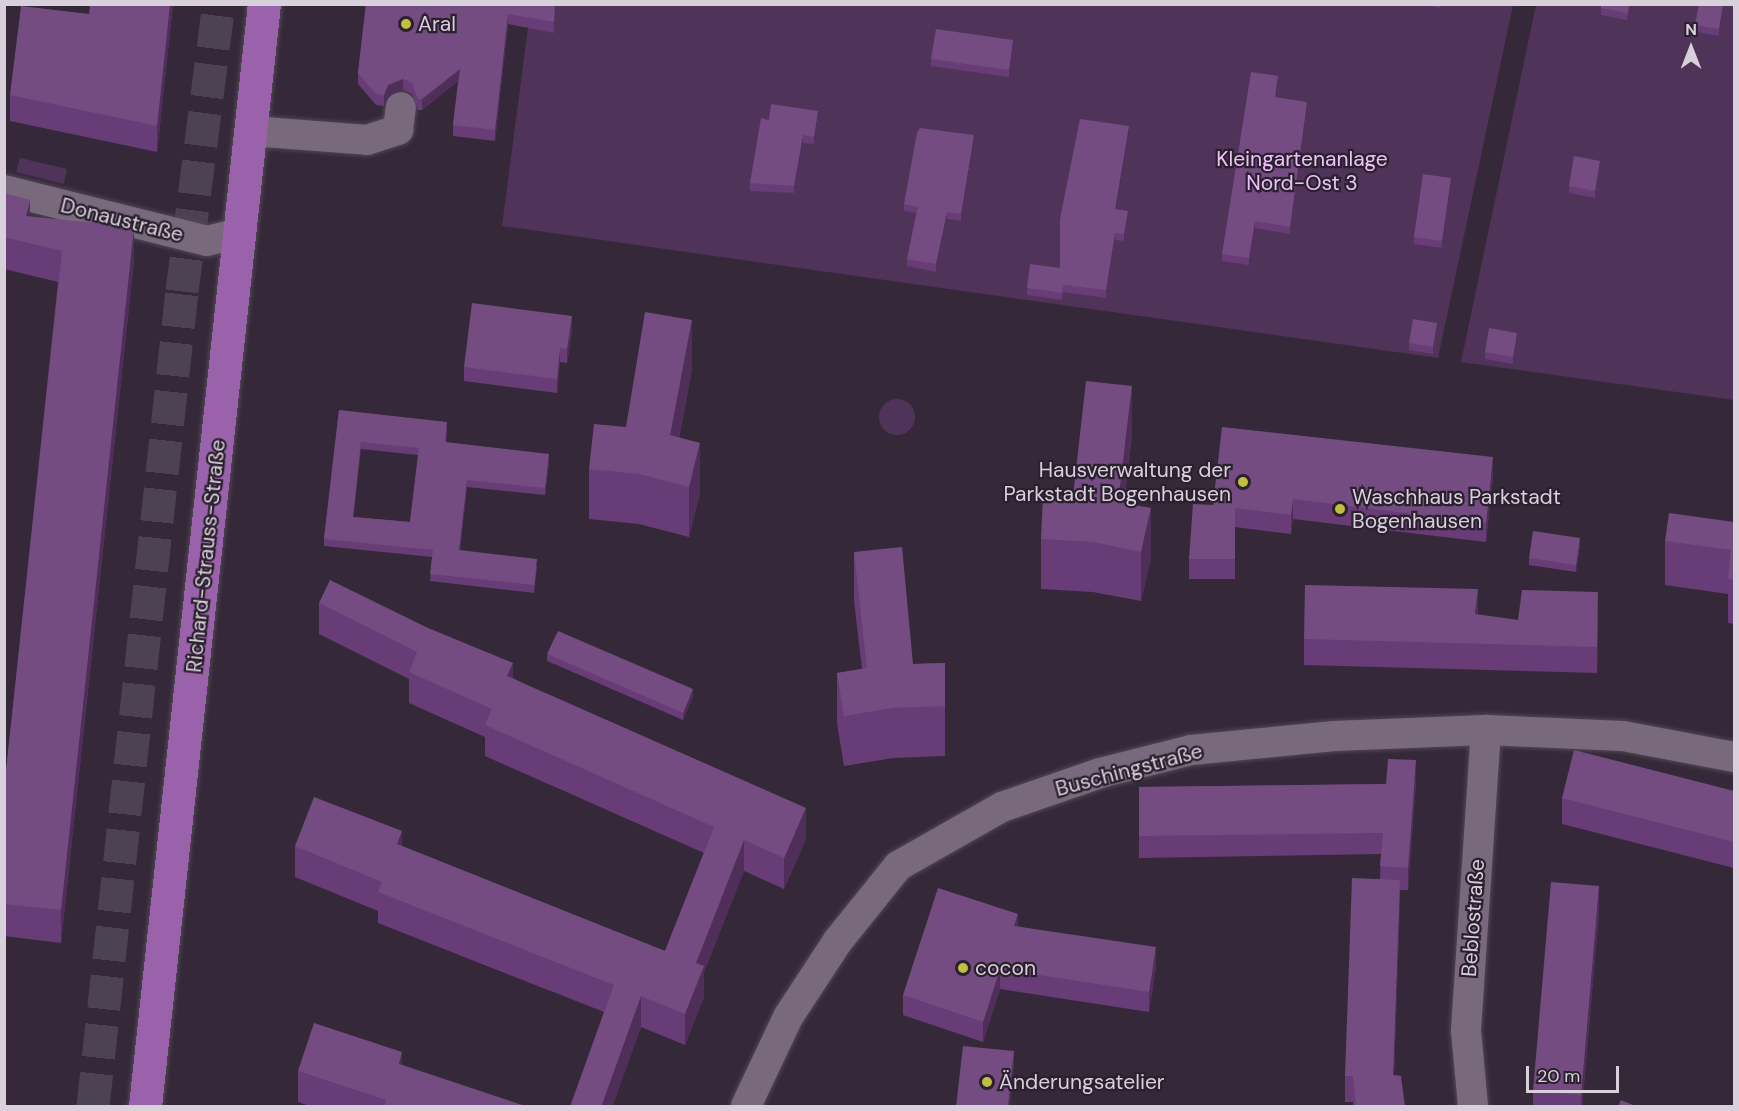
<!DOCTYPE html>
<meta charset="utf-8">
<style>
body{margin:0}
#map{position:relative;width:1739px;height:1111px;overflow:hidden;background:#352939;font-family:"DM Sans",sans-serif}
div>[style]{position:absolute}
.green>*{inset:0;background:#503359}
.round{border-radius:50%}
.highway-tunnel>*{height:33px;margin-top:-16.5px;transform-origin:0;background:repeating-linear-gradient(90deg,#4d4251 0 33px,transparent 0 49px)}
.roads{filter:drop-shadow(0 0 2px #514754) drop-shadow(0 0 2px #514754)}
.minor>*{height:30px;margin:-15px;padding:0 15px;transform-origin:15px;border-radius:15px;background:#786a7c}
.major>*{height:33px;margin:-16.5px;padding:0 16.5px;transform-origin:16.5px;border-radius:16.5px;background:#9a62aa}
.wall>*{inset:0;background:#683c76}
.shaded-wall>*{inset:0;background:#4f2e59}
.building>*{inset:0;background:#744c81}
.dots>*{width:16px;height:16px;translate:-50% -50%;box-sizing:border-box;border:3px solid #2b202f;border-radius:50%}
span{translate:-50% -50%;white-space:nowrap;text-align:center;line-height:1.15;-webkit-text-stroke:4.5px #2b202f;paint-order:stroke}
.poi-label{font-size:21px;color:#d8d0da}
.left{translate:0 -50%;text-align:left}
.right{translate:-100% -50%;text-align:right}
.park-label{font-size:21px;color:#ebc2f8}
.street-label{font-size:21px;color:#d8d0da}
.frame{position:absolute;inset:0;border:6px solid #d8d0da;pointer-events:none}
.north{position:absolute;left:1661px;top:18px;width:60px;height:60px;-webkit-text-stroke:4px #2b202f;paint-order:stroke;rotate:0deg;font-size:16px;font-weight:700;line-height:24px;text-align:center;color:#d8d0da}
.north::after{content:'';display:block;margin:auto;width:21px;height:27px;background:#d8d0da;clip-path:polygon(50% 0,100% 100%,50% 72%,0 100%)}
.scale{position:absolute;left:1526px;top:1066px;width:93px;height:27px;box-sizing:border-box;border:3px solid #d8d0da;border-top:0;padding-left:8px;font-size:18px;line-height:21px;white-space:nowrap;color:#d8d0da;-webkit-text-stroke:4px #2b202f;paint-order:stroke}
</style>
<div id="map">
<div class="green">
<i style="clip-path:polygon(531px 5px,1513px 5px,1438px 358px,502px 226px)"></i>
<i style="clip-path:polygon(1536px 5px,1734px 5px,1734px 400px,1461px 362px)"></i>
<i style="clip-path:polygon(20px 158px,67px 169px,64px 184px,16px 172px)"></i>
<i class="round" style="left:879px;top:399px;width:36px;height:36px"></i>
</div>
<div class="highway-tunnel">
<i style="left:93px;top:1106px;width:820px;rotate:-83.77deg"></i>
<i style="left:182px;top:291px;width:289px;rotate:-82.7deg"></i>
</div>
<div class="roads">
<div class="minor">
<i style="left:251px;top:131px;width:116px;rotate:4.4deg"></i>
<i style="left:367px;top:140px;width:33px;rotate:-18deg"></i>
<i style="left:398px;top:130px;width:23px;rotate:-83deg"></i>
<i style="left:4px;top:190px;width:209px;rotate:14.1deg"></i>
<i style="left:207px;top:241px;width:34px;rotate:-14deg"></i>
<i style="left:746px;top:1106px;width:98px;rotate:-64.7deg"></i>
<i style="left:788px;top:1017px;width:90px;rotate:-56.8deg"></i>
<i style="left:837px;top:942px;width:97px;rotate:-51.2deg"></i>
<i style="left:898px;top:866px;width:120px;rotate:-29.6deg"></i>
<i style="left:1002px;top:807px;width:104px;rotate:-19.1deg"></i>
<i style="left:1100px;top:773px;width:94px;rotate:-14.2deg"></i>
<i style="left:1191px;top:750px;width:144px;rotate:-5.6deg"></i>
<i style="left:1334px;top:736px;width:152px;rotate:-2.3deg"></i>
<i style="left:1486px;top:730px;width:137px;rotate:2.5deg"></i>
<i style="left:1623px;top:736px;width:113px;rotate:10.7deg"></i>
<i style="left:1473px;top:1106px;width:76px;rotate:-95.3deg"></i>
<i style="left:1466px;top:1030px;width:301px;rotate:-86.2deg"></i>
</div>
<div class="major">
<i style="left:145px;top:1106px;width:1108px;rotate:-83.84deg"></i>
</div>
</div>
<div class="wall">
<i style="clip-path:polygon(173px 4px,157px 152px,10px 121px,10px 95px,89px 14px)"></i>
<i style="clip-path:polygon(366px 4px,557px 4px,554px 33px,508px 24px,495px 141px,453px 136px,453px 125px,458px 81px,422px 110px,418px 110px,412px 94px,403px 90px,388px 96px,384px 106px,376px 105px,358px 84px,358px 73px)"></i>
<i style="clip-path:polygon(1424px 4px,1441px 4px,1440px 8px)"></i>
<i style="clip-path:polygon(1601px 4px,1630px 4px,1627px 20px,1601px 15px)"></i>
<i style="clip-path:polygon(1724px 4px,1719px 36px,1695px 32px,1695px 25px)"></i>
<i style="clip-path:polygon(1013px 47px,1009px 77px,931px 66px,931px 59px)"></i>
<i style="clip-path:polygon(1278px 84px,1276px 97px,1307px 110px,1290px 234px,1255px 228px,1249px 265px,1222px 261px,1222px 254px)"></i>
<i style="clip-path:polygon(818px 118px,814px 144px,803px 143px,794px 193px,750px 191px,750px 183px,769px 120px)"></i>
<i style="clip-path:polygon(1129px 133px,1116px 209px,1128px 218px,1124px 241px,1115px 240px,1106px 298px,1063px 292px,1062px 300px,1027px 295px,1027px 288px,1060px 268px)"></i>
<i style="clip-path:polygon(974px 142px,961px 221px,947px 219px,936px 272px,907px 266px,907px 259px,916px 213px,904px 211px,904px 204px)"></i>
<i style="clip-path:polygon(1600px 168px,1595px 198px,1569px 193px,1569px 186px)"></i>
<i style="clip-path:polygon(1451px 185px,1442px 248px,1414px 244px,1414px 237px)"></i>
<i style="clip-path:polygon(4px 193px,30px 216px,134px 260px,61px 943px,4px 936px,4px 790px,58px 282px,4px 269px)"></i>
<i style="clip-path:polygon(572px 330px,567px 363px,560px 362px,557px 393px,464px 381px,464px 367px)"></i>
<i style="clip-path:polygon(1437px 330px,1433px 354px,1409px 350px,1409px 343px)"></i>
<i style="clip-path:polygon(1517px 340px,1513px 364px,1485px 359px,1485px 352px)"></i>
<i style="clip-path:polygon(692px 370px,679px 438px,700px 493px,689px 537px,639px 524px,589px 519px,589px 469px,626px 427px)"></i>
<i style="clip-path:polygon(evenodd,339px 410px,447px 429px,446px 442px,549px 461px,545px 495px,467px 487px,460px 550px,537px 566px,534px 593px,430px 581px,432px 557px,324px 546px,324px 539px,339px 410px,361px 449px,418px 455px,410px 522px,353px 517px,361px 449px)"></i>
<i style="clip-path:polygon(1132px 436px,1124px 503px,1151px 558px,1141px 601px,1093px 592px,1041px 589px,1041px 539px,1073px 496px)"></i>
<i style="clip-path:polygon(1493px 477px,1486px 542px,1293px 519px,1291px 534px,1235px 527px,1235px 579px,1189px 579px,1189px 559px,1213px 505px)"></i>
<i style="clip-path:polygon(1734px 522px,1734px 624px,1728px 623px,1728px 594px,1665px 585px,1665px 541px)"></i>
<i style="clip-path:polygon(1580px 545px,1576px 572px,1529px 565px,1529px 558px)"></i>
<i style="clip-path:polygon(854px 552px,913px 664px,945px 663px,945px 756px,893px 758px,844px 766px,837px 723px,837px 673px,862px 669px,854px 601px)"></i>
<i style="clip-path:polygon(319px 603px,513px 678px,806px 839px,784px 889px,744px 871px,704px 972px,704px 997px,685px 1045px,641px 1027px,612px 1107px,570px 1107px,604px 1012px,378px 923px,378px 911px,295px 877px,295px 846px,402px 846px,665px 951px,704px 853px,485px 756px,485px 737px,409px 703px,409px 679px,319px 634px)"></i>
<i style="clip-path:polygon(1478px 615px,1518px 620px,1598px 618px,1597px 673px,1304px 665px,1304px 639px)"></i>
<i style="clip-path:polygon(547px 654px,693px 696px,683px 720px,547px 661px)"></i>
<i style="clip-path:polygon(1416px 782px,1408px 890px,1400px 890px,1394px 1075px,1405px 1107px,1353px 1107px,1353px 1102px,1345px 1102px,1345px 1076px,1380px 879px,1381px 854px,1139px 858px,1139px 787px,1386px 784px)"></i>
<i style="clip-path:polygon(1734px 791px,1734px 868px,1562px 824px,1562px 798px)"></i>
<i style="clip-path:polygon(1599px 912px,1582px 1107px,1533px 1107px,1533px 1091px)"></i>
<i style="clip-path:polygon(1018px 926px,1156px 967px,1149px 1012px,1000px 989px,983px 1042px,903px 1015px,903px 995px)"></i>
<i style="clip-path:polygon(402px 1065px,528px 1107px,313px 1107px,298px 1102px,298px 1071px)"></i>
</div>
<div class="shaded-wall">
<i style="clip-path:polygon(170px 4px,173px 4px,157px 152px,157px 126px)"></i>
<i style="clip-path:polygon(555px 4px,557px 4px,554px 33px,554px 22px)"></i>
<i style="clip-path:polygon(1723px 4px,1724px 4px,1719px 36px,1719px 29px)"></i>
<i style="clip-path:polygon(508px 14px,508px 24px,495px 141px,495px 130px)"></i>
<i style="clip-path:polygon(1013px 40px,1013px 47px,1009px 77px,1009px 70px)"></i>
<i style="clip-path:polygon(460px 69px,460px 80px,422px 110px,422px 99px)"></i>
<i style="clip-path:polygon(1278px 76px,1278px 84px,1275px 104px,1275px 97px)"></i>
<i style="clip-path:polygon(403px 79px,403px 90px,388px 96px,384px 106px,384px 95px,388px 85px)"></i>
<i style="clip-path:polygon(1307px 102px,1307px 110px,1290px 234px,1290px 227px)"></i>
<i style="clip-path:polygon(818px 111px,818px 118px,814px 144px,814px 137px)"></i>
<i style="clip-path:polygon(1129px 126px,1129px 133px,1115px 216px,1115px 209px)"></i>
<i style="clip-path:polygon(803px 135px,803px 143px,794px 193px,794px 186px)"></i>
<i style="clip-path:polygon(974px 135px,974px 142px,961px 221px,961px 214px)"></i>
<i style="clip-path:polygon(1600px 161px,1600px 168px,1595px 198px,1595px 191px)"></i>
<i style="clip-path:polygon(1451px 178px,1451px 185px,1442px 248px,1442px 241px)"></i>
<i style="clip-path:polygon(30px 200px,30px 233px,26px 216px)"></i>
<i style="clip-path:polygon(1128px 211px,1128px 218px,1124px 241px,1124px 234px)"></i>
<i style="clip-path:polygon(947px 212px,947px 219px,936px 272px,936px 264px)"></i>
<i style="clip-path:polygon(1255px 221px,1255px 228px,1249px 265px,1249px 258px)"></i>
<i style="clip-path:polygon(134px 227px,134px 260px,61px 943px,61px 910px)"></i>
<i style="clip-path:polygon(1115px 233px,1115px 240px,1106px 298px,1106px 290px)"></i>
<i style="clip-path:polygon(572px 316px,572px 330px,567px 363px,567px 349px)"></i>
<i style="clip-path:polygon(692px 320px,692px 370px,670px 482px,670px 435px)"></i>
<i style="clip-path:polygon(1437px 323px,1437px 330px,1433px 354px,1433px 347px)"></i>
<i style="clip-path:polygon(1517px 333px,1517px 340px,1513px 364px,1513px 357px)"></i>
<i style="clip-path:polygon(560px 348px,560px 362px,557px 393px,557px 379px)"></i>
<i style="clip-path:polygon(1132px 386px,1132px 436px,1118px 547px,1118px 502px)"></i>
<i style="clip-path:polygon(361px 442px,361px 449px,353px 524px,353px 517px)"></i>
<i style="clip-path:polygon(700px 443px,700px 493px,689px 537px,689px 487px)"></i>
<i style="clip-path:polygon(549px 454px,549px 461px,545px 495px,545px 488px)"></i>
<i style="clip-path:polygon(1493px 457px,1493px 477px,1486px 542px,1486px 523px)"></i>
<i style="clip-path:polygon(467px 480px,467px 487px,459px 557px,459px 550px)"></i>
<i style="clip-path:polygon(1293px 499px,1293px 519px,1291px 534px,1291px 515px)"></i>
<i style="clip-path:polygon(1151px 508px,1151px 558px,1141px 601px,1141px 552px)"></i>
<i style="clip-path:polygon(1580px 538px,1580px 545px,1576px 572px,1576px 565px)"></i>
<i style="clip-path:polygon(1478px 589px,1478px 615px,1475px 614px)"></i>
<i style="clip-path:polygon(1598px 592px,1598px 618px,1597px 673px,1597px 647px)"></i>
<i style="clip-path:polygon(513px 663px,513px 694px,507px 676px)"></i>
<i style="clip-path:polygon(693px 689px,693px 696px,683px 720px,683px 713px)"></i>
<i style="clip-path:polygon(1416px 760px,1416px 782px,1408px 890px,1408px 868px)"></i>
<i style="clip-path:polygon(806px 808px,806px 839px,784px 889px,784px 858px)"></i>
<i style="clip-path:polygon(402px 831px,402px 862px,397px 844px)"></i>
<i style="clip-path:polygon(744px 840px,744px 871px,704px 972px,704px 997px,685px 1045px,685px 1014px,696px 963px)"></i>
<i style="clip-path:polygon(1400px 880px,1400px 906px,1393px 1101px,1393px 1075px)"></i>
<i style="clip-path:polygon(1599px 886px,1599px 912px,1582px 1107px,1581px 1107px,1581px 1095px)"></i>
<i style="clip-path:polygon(1018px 914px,1018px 934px,1014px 926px)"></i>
<i style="clip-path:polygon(1156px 947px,1156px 967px,1149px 1012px,1149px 992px)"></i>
<i style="clip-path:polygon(1000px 969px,1000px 989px,983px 1042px,983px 1022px)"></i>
<i style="clip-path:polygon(641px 996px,641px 1027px,612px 1107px,601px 1107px)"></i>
<i style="clip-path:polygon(1014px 1051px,1014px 1070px,1010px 1107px,1008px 1107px)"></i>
<i style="clip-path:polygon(402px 1052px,402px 1083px,399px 1064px)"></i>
</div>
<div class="building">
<i style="clip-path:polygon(90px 4px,170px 4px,157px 126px,10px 95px,21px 6px,89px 14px)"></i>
<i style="clip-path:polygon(366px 4px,555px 4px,554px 22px,508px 14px,495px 130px,453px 125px,460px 69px,422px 99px,418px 99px,412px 83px,403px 79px,388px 85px,384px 95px,376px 94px,358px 73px)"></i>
<i style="clip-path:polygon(1601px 4px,1629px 4px,1627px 13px,1601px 8px)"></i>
<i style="clip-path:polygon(1699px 4px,1723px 4px,1719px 29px,1695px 25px)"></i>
<i style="clip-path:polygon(936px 29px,1013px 40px,1009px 70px,931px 59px)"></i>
<i style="clip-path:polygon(1251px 72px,1278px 76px,1275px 97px,1307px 102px,1290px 227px,1255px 221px,1249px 258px,1222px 254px)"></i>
<i style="clip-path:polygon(771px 104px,818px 111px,814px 137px,803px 135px,794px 186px,750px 183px,761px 118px,769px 120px)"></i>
<i style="clip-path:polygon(1080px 119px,1129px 126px,1115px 209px,1128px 211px,1124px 234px,1115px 233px,1106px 290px,1063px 285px,1062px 293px,1027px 288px,1030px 264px,1060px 268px,1060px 219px)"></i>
<i style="clip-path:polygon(920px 128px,974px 135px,961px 214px,947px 212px,936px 264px,907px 259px,918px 207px,904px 204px,917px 133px)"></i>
<i style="clip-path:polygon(1574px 156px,1600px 161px,1595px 191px,1569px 186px)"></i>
<i style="clip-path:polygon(1423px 174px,1451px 178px,1442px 241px,1414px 237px)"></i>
<i style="clip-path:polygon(4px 193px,30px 200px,26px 216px,134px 227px,61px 910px,4px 904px,4px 790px,62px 251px,4px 237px)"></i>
<i style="clip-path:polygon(472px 303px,572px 316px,567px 349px,560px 348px,557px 379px,464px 367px)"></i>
<i style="clip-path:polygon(645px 312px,692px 320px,670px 435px,700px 443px,689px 487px,639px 474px,589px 469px,594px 424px,626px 427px)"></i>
<i style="clip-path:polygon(1413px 319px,1437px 323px,1433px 347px,1409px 343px)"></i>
<i style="clip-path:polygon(1489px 328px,1517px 333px,1513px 357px,1485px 352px)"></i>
<i style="clip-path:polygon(1086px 381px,1132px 386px,1118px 502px,1151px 508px,1141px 552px,1093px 542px,1041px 539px,1043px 495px,1073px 496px)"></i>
<i style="clip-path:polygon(evenodd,339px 410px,447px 422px,445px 442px,549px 454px,545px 488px,467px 480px,459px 550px,537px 559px,534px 585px,430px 574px,433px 550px,324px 539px,339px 410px,361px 442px,419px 448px,410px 522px,353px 517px,361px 442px)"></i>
<i style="clip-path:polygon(1222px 427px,1493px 457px,1486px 523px,1293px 499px,1291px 515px,1235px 508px,1235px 559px,1189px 559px,1193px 504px,1213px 505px)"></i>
<i style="clip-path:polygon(1669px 513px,1734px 522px,1734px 580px,1728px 579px,1731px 550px,1665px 541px)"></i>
<i style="clip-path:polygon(1533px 531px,1580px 538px,1576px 565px,1529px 558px)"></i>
<i style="clip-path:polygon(902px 547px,913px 664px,945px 663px,945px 706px,893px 708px,844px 716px,837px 673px,867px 668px,854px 552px)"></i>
<i style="clip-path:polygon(330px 580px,428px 628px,513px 663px,507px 676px,806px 808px,784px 858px,744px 840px,696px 963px,704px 966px,685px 1014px,641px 996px,601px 1107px,570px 1107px,614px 985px,378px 892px,382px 882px,295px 846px,314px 797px,402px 831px,397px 844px,665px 951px,714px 827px,485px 725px,492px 709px,409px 672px,417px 652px,319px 603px)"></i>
<i style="clip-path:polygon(1305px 585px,1478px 589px,1475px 614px,1518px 620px,1522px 590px,1598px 592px,1597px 647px,1304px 639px)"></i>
<i style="clip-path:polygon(558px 631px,693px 689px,683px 713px,547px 654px)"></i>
<i style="clip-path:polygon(1574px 750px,1734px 791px,1734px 842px,1562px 798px)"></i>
<i style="clip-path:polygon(1388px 759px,1416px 760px,1408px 868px,1380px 866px,1383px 833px,1139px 836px,1139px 787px,1386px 784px)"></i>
<i style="clip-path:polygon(1352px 878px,1400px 880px,1393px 1075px,1401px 1076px,1405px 1107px,1356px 1107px,1353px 1076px,1345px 1076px)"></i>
<i style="clip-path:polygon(1551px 882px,1599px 886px,1581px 1095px,1533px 1091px)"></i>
<i style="clip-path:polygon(938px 888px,1018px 914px,1014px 926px,1156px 947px,1149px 992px,1000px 969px,983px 1022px,903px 995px)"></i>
<i style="clip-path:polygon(314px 1023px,402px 1052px,399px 1064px,528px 1107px,384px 1107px,386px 1100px,298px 1071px)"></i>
<i style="clip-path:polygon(963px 1046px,1014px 1051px,1008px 1107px,956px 1107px)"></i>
<i style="clip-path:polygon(1621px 1100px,1638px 1107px,1618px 1107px)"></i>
</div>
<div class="dots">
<i style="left:406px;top:24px;background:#c1be40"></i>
<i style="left:1243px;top:482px;background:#c1be40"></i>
<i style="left:1340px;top:509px;background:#c1be40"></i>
<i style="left:963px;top:968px;background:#c1be40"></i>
<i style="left:987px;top:1082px;background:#c1be40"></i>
</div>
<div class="poi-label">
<span class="left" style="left:418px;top:24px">Aral</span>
<span class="right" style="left:1231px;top:482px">Hausverwaltung der<br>Parkstadt Bogenhausen</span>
<span class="left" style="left:1352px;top:509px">Waschhaus Parkstadt<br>Bogenhausen</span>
<span class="left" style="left:975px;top:968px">cocon</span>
<span class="left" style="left:999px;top:1082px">Änderungsatelier</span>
</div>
<div class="park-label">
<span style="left:1302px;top:171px">Kleingartenanlage<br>Nord-Ost 3</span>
</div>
<div class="street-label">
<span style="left:122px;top:220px;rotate:14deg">Donaustraße</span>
<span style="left:206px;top:556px;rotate:-84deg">Richard-Strauss-Straße</span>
<span style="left:1129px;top:770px;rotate:-15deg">Buschingstraße</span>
<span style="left:1473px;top:918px;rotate:-86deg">Beblostraße</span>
</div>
<div class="frame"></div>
<div class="north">N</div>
<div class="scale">20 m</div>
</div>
